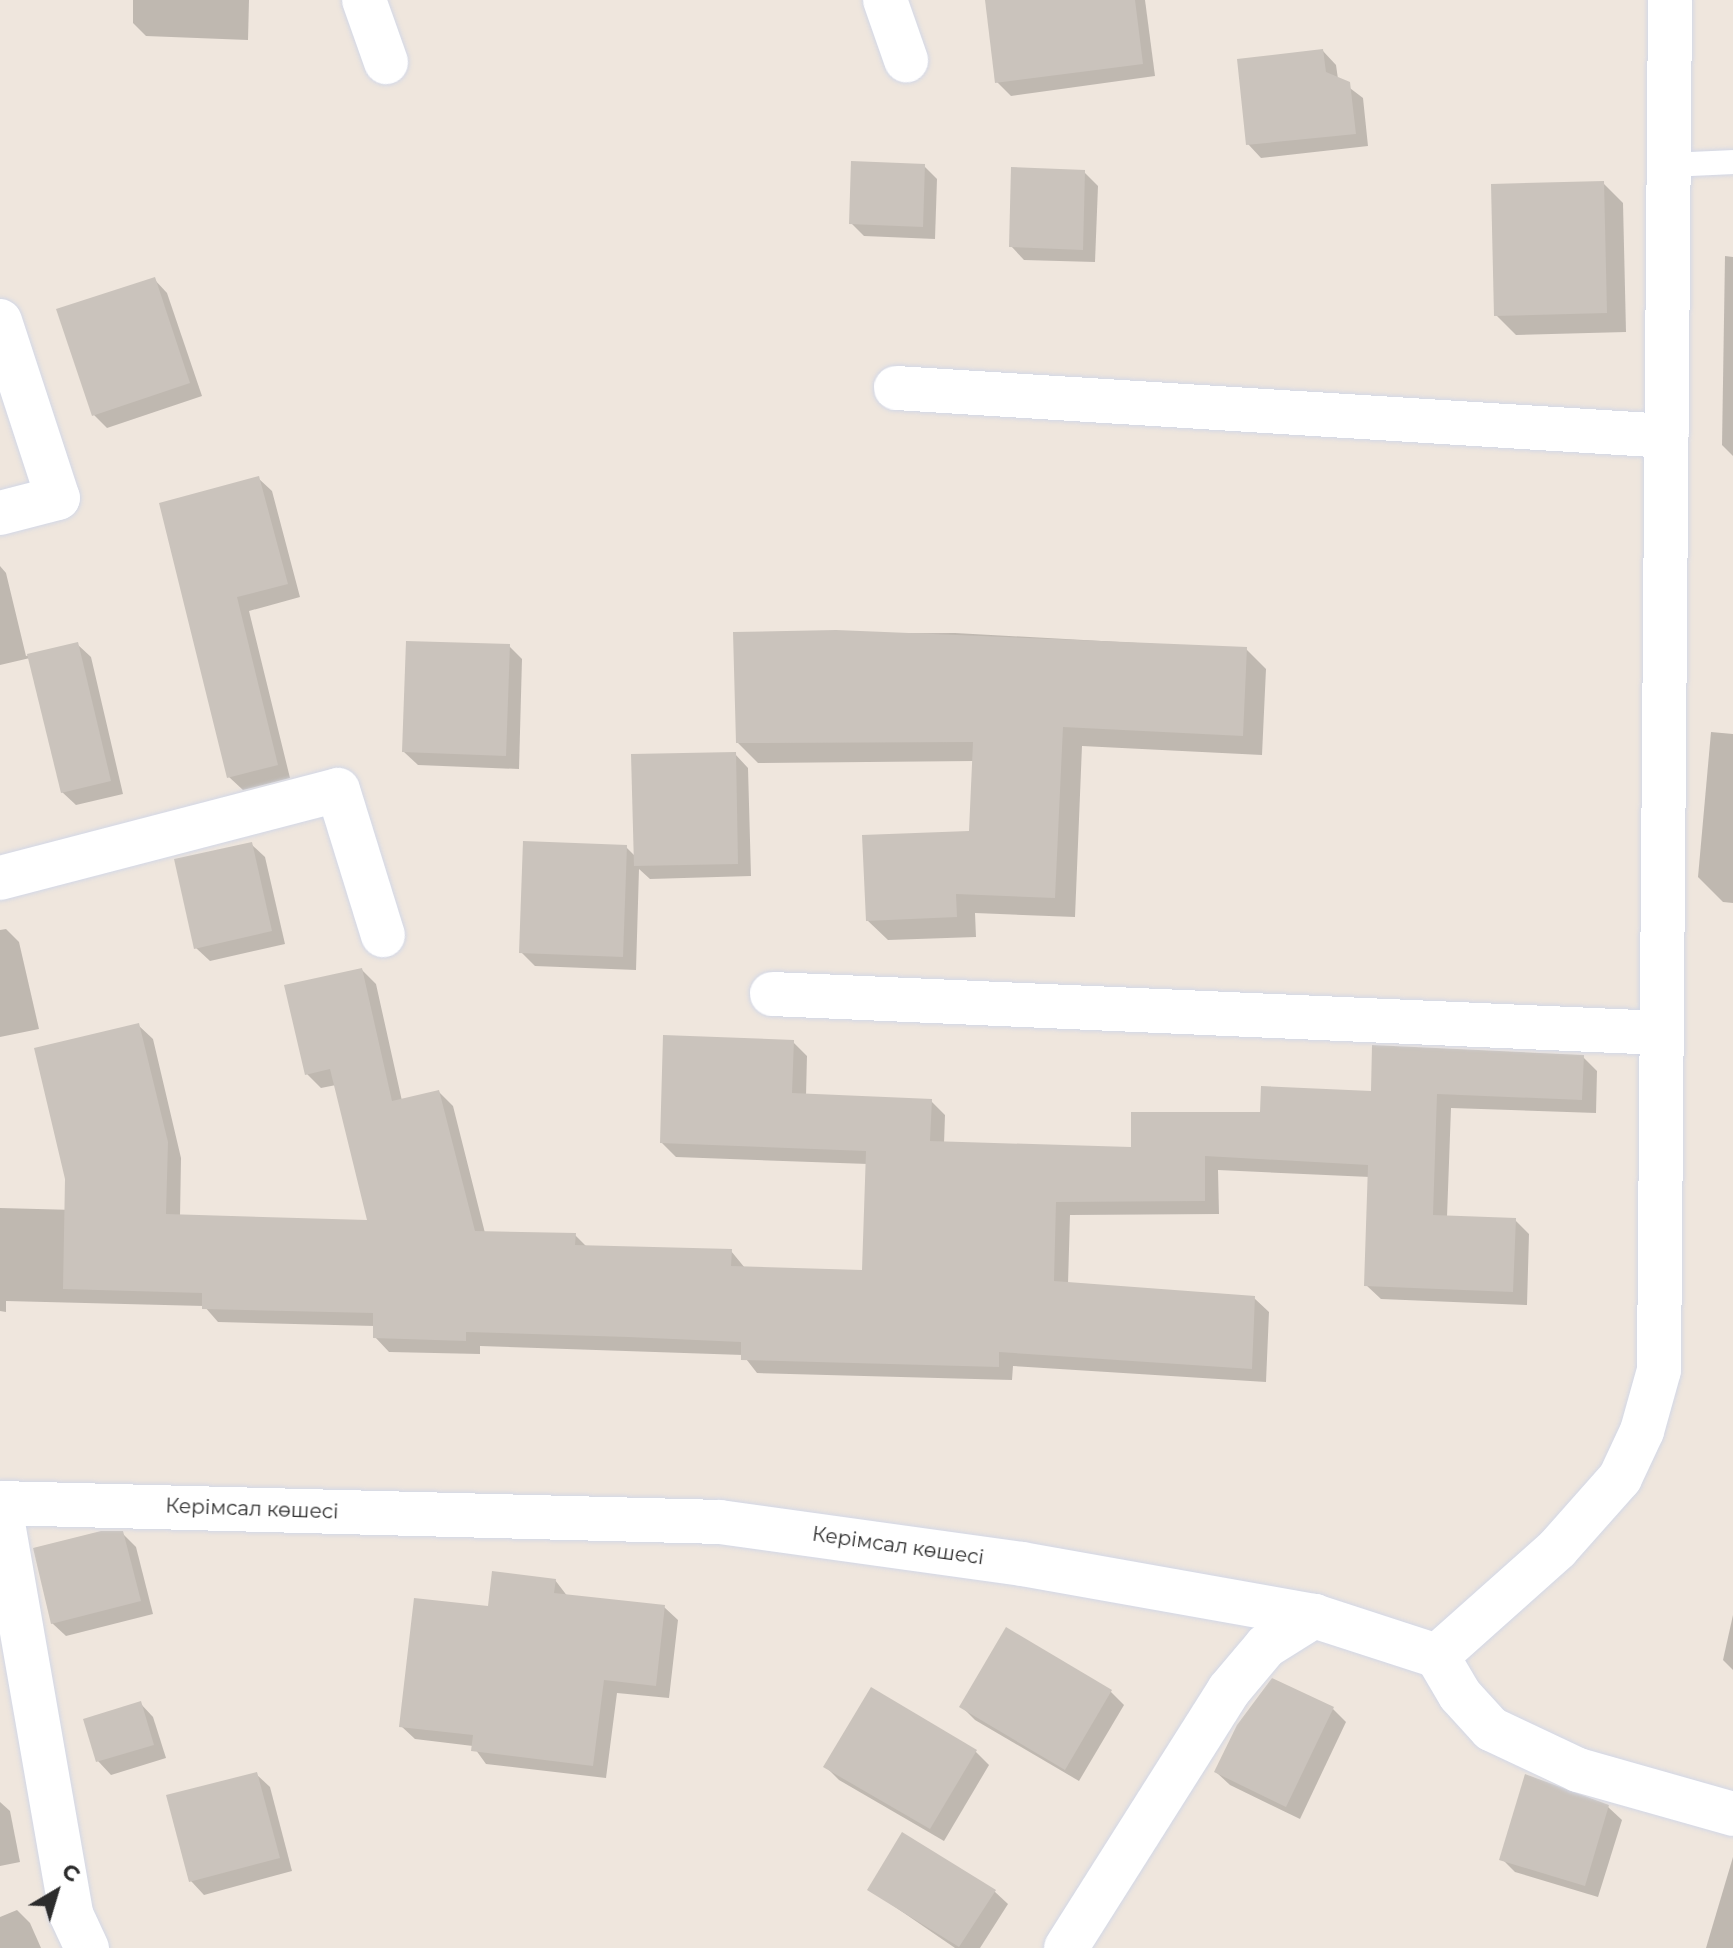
<!DOCTYPE html>
<meta charset="utf-8">
<style>
body{margin:0}
#map{position:relative;width:1733px;height:1948px;overflow:hidden;background:#efe6dd;font-family:Montserrat,sans-serif}
div>[style]{position:absolute}
.shadow>*{inset:0;background:#0003}
.building>*{inset:0;background:#cac3bc}
.roads{filter:drop-shadow(0 0 2px #d2d7e6) drop-shadow(0 0 2px #d2d7e6)}
.service>*{height:24px;margin:-12px;padding:0 12px;transform-origin:12px;border-radius:12px;background:#fff}
.minor>*{height:44px;margin:-22px;padding:0 22px;transform-origin:22px;border-radius:22px;background:#fff}
span{translate:-50% -50%;white-space:nowrap;text-align:center;line-height:1.15;-webkit-text-stroke:8px #fff;paint-order:stroke}
.street-label{font-size:20px;color:#2c2c2c}
.north{position:absolute;left:16px;top:1852px;width:80px;height:80px;-webkit-text-stroke:6px #fff;paint-order:stroke;rotate:38deg;font-size:22px;font-weight:700;line-height:32px;text-align:center;color:#2c2c2c}
.north::after{content:'';display:block;margin:auto;width:28px;height:36px;background:#2c2c2c;clip-path:polygon(50% 0,100% 100%,50% 72%,0 100%)}
</style>
<div id="map">
<div class="shadow">
<i style="clip-path:polygon(133px 0,249px 0,248px 40px,146px 36px,133px 23px)"></i>
<i style="clip-path:polygon(987px 0,1145px 0,1155px 76px,1011px 96px,997px 82px)"></i>
<i style="clip-path:polygon(1323px 51px,1336px 65px,1338px 79px,1363px 98px,1368px 146px,1261px 158px,1248px 144px)"></i>
<i style="clip-path:polygon(924px 166px,937px 179px,935px 239px,864px 236px,851px 223px)"></i>
<i style="clip-path:polygon(1084px 172px,1098px 186px,1095px 262px,1024px 260px,1011px 246px)"></i>
<i style="clip-path:polygon(1603px 183px,1623px 203px,1626px 332px,1516px 335px,1496px 315px)"></i>
<i style="clip-path:polygon(1725px 256px,1733px 257px,1733px 456px,1722px 445px)"></i>
<i style="clip-path:polygon(154px 279px,167px 293px,202px 396px,107px 428px,94px 415px)"></i>
<i style="clip-path:polygon(258px 478px,272px 491px,300px 597px,249px 611px,290px 778px,243px 790px,229px 777px,161px 504px)"></i>
<i style="clip-path:polygon(0 566px,6px 573px,26px 656px,77px 644px,91px 657px,123px 794px,76px 805px,62px 792px,30px 658px,0 665px)"></i>
<i style="clip-path:polygon(955px 633px,1246px 649px,1266px 669px,1262px 755px,1082px 746px,1075px 917px,975px 913px,976px 937px,888px 940px,867px 920px,971px 833px,974px 761px,758px 763px,737px 742px,735px 634px)"></i>
<i style="clip-path:polygon(509px 646px,522px 659px,519px 769px,418px 765px,404px 752px)"></i>
<i style="clip-path:polygon(1711px 732px,1733px 734px,1733px 903px,1723px 902px,1698px 877px)"></i>
<i style="clip-path:polygon(735px 754px,748px 768px,751px 876px,650px 879px,639px 869px,636px 970px,535px 966px,521px 952px,626px 847px,636px 857px)"></i>
<i style="clip-path:polygon(251px 844px,265px 857px,285px 944px,210px 961px,196px 948px)"></i>
<i style="clip-path:polygon(6px 929px,19px 942px,39px 1029px,0 1037px,0 930px)"></i>
<i style="clip-path:polygon(362px 970px,376px 984px,402px 1101px,439px 1092px,453px 1106px,485px 1233px,575px 1235px,587px 1247px,731px 1251px,745px 1268px,864px 1272px,868px 1164px,676px 1157px,662px 1143px,793px 1042px,807px 1056px,806px 1096px,931px 1101px,945px 1115px,944px 1144px,1133px 1149px,1261px 1114px,1583px 1057px,1597px 1071px,1596px 1113px,1451px 1108px,1447px 1217px,1515px 1220px,1529px 1234px,1527px 1305px,1381px 1299px,1366px 1285px,1370px 1177px,1218px 1170px,1219px 1214px,1070px 1215px,1068px 1284px,1254px 1298px,1269px 1312px,1266px 1382px,1013px 1366px,1012px 1380px,757px 1373px,743px 1355px,480px 1346px,480px 1354px,389px 1352px,375px 1337px,375px 1326px,218px 1322px,204px 1306px,6px 1301px,6px 1312px,0 1311px,0 1208px,75px 1210px,138px 1025px,153px 1039px,181px 1158px,180px 1217px,369px 1222px,336px 1085px,321px 1088px,307px 1074px)"></i>
<i style="clip-path:polygon(122px 1533px,136px 1547px,153px 1614px,66px 1636px,52px 1623px)"></i>
<i style="clip-path:polygon(555px 1580px,568px 1597px,664px 1607px,678px 1620px,669px 1698px,617px 1693px,606px 1778px,486px 1764px,473px 1746px,415px 1739px,401px 1726px,489px 1608px)"></i>
<i style="clip-path:polygon(1733px 1615px,1733px 1670px,1723px 1660px)"></i>
<i style="clip-path:polygon(1007px 1630px,1111px 1692px,1124px 1705px,1079px 1781px,975px 1720px,962px 1707px)"></i>
<i style="clip-path:polygon(140px 1703px,153px 1717px,166px 1758px,111px 1775px,98px 1761px)"></i>
<i style="clip-path:polygon(1333px 1709px,1346px 1722px,1300px 1819px,1230px 1785px,1216px 1772px)"></i>
<i style="clip-path:polygon(975px 1751px,989px 1765px,944px 1841px,839px 1780px,826px 1767px)"></i>
<i style="clip-path:polygon(256px 1774px,270px 1787px,292px 1871px,204px 1895px,191px 1881px)"></i>
<i style="clip-path:polygon(0 1802px,10px 1811px,20px 1862px,0 1866px)"></i>
<i style="clip-path:polygon(1608px 1807px,1622px 1820px,1598px 1897px,1515px 1872px,1502px 1859px)"></i>
<i style="clip-path:polygon(1733px 1857px,1733px 1948px,1706px 1948px)"></i>
<i style="clip-path:polygon(869px 1889px,994px 1891px,1008px 1904px,980px 1948px,955px 1948px)"></i>
<i style="clip-path:polygon(17px 1910px,30px 1923px,41px 1948px,0 1948px,0 1917px)"></i>
</div>
<div class="building">
<i style="clip-path:polygon(985px 0,1135px 0,1143px 64px,995px 83px)"></i>
<i style="clip-path:polygon(1323px 49px,1326px 72px,1350px 82px,1356px 134px,1246px 145px,1237px 59px)"></i>
<i style="clip-path:polygon(851px 161px,925px 164px,923px 227px,849px 224px)"></i>
<i style="clip-path:polygon(1011px 167px,1085px 170px,1083px 250px,1009px 247px)"></i>
<i style="clip-path:polygon(1604px 181px,1607px 313px,1494px 316px,1491px 184px)"></i>
<i style="clip-path:polygon(155px 277px,190px 383px,92px 416px,56px 309px)"></i>
<i style="clip-path:polygon(259px 476px,288px 584px,237px 597px,278px 765px,227px 778px,159px 503px)"></i>
<i style="clip-path:polygon(836px 630px,1247px 647px,1243px 736px,1063px 727px,1055px 898px,956px 894px,957px 917px,866px 921px,862px 835px,969px 831px,973px 742px,736px 743px,733px 632px)"></i>
<i style="clip-path:polygon(406px 641px,510px 644px,506px 756px,402px 752px)"></i>
<i style="clip-path:polygon(78px 642px,111px 781px,61px 793px,27px 654px)"></i>
<i style="clip-path:polygon(736px 752px,738px 864px,634px 866px,631px 754px)"></i>
<i style="clip-path:polygon(523px 841px,627px 845px,623px 957px,519px 953px)"></i>
<i style="clip-path:polygon(252px 842px,272px 931px,194px 949px,174px 859px)"></i>
<i style="clip-path:polygon(362px 968px,392px 1101px,439px 1090px,475px 1231px,576px 1233px,575px 1245px,732px 1249px,731px 1266px,862px 1270px,866px 1151px,660px 1143px,663px 1035px,794px 1040px,792px 1093px,932px 1099px,930px 1141px,1131px 1147px,1131px 1112px,1260px 1112px,1261px 1086px,1371px 1091px,1372px 1045px,1584px 1055px,1582px 1100px,1437px 1094px,1433px 1215px,1516px 1218px,1513px 1292px,1364px 1286px,1368px 1165px,1205px 1156px,1205px 1201px,1056px 1202px,1054px 1281px,1255px 1296px,1252px 1369px,999px 1352px,999px 1367px,741px 1360px,741px 1342px,628px 1337px,466px 1332px,466px 1341px,373px 1338px,373px 1313px,202px 1309px,202px 1293px,63px 1289px,65px 1179px,34px 1048px,139px 1023px,168px 1142px,166px 1214px,367px 1220px,330px 1069px,305px 1075px,284px 985px)"></i>
<i style="clip-path:polygon(101px 1531px,123px 1531px,141px 1601px,51px 1624px,33px 1548px)"></i>
<i style="clip-path:polygon(492px 1571px,556px 1579px,554px 1593px,665px 1605px,656px 1686px,604px 1680px,593px 1766px,471px 1751px,473px 1735px,399px 1727px,414px 1598px,488px 1606px)"></i>
<i style="clip-path:polygon(1006px 1627px,1112px 1690px,1065px 1770px,959px 1707px)"></i>
<i style="clip-path:polygon(1272px 1678px,1334px 1707px,1286px 1807px,1214px 1772px,1237px 1725px)"></i>
<i style="clip-path:polygon(871px 1687px,977px 1750px,930px 1829px,823px 1767px)"></i>
<i style="clip-path:polygon(141px 1701px,154px 1745px,96px 1762px,83px 1719px)"></i>
<i style="clip-path:polygon(257px 1772px,280px 1858px,189px 1882px,166px 1795px)"></i>
<i style="clip-path:polygon(1525px 1774px,1609px 1805px,1585px 1886px,1499px 1860px)"></i>
<i style="clip-path:polygon(902px 1832px,996px 1890px,959px 1947px,867px 1890px)"></i>
</div>
<div class="roads">
<div class="service">
<i style="left:1670px;top:165px;width:63px;rotate:-2.7deg"></i>
</div>
<div class="minor">
<i style="left:364px;top:0;width:66px;rotate:70.5deg"></i>
<i style="left:885px;top:0;width:64px;rotate:70.7deg"></i>
<i style="left:0;top:321px;width:186px;rotate:71.9deg"></i>
<i style="left:58px;top:498px;width:60px;rotate:165.5deg"></i>
<i style="left:896px;top:388px;width:772px;rotate:3.56deg"></i>
<i style="left:0;top:878px;width:349px;rotate:-14.6deg"></i>
<i style="left:338px;top:790px;width:152px;rotate:72.8deg"></i>
<i style="left:772px;top:994px;width:889px;rotate:2.51deg"></i>
<i style="left:0;top:1503px;width:720px;rotate:1.51deg"></i>
<i style="left:720px;top:1522px;width:305px;rotate:7.9deg"></i>
<i style="left:1022px;top:1564px;width:297px;rotate:10.1deg"></i>
<i style="left:1314px;top:1616px;width:129px;rotate:18deg"></i>
<i style="left:1437px;top:1656px;width:45px;rotate:59.5deg"></i>
<i style="left:1460px;top:1695px;width:46px;rotate:47.6deg"></i>
<i style="left:1491px;top:1729px;width:96px;rotate:25.2deg"></i>
<i style="left:1578px;top:1770px;width:161px;rotate:15.8deg"></i>
<i style="left:0;top:1506px;width:414px;rotate:80.1deg"></i>
<i style="left:71px;top:1914px;width:38px;rotate:65deg"></i>
<i style="left:1437px;top:1656px;width:161px;rotate:-41.7deg"></i>
<i style="left:1557px;top:1549px;width:95px;rotate:-48.4deg"></i>
<i style="left:1620px;top:1478px;width:52px;rotate:-64.9deg"></i>
<i style="left:1642px;top:1431px;width:63px;rotate:-74.4deg"></i>
<i style="left:1659px;top:1370px;width:1370px;rotate:-89.54deg"></i>
<i style="left:1066px;top:1948px;width:305px;rotate:-57.7deg"></i>
<i style="left:1229px;top:1690px;width:57px;rotate:-49.9deg"></i>
<i style="left:1266px;top:1646px;width:57px;rotate:-32deg"></i>
</div>
</div>
<div class="street-label">
<span style="left:252px;top:1509px;rotate:2deg">Керімсал көшесі</span>
<span style="left:898px;top:1546px;rotate:8deg">Керімсал көшесі</span>
</div>
<div class="north">С</div>
</div>
